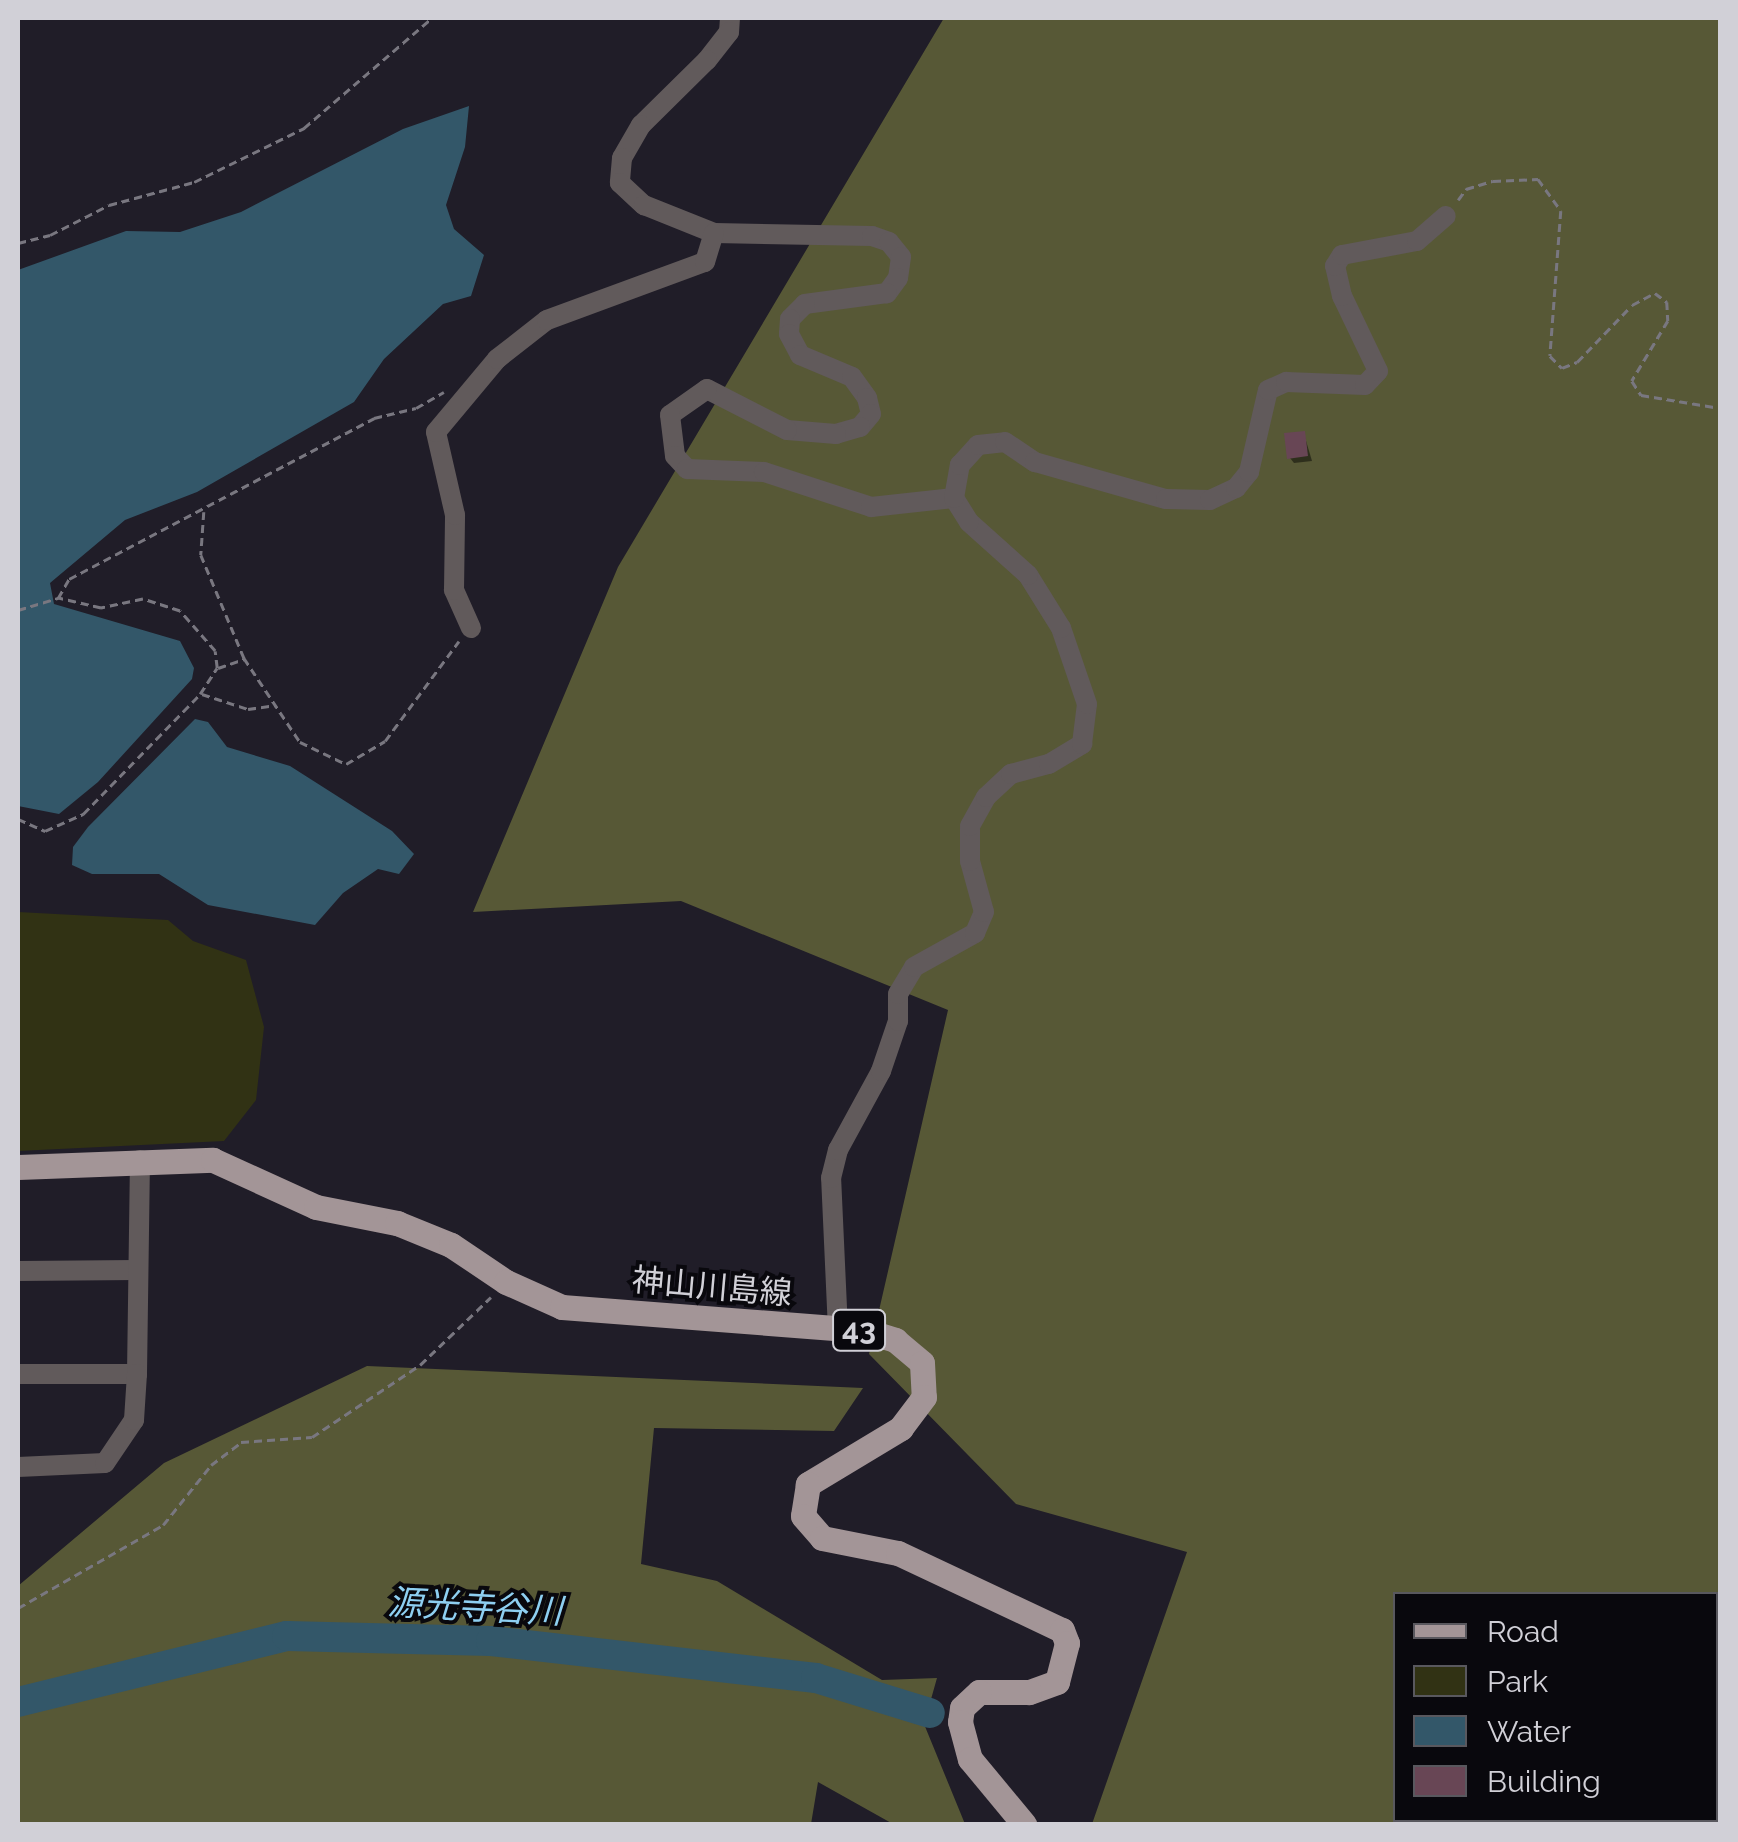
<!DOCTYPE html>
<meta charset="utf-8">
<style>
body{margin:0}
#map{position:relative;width:1738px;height:1842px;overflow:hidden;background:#201d28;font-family:Raleway,"Noto Sans JP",sans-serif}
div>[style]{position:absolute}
.green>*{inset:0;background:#313214}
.forest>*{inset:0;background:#575836}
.water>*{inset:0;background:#335769}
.shadow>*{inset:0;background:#0007}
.river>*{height:30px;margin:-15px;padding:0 15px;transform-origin:15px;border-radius:15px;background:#335769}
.building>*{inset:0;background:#684655}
.path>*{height:2.5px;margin-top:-1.25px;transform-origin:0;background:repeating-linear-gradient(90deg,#797780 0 8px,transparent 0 13px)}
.minor>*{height:20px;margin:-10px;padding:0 10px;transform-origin:10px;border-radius:10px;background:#615a5b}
.primary>*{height:25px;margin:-12.5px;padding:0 12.5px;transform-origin:12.5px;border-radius:12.5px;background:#a39597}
span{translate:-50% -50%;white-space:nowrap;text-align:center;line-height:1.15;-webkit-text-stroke:8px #09080d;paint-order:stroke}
.shield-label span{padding:2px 8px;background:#09080d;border:2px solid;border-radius:8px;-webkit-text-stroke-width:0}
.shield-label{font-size:30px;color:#d1d0d7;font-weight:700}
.street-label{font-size:32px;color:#d1d0d7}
.water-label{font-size:35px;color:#8ecff1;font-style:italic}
.frame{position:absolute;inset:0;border:20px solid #d1d0d7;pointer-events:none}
.legend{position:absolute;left:1393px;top:1592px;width:325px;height:230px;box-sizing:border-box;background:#09080d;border:2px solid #59585e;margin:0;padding:12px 18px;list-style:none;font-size:30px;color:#d1d0d7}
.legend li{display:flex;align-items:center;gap:20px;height:50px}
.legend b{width:50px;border:2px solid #59585e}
</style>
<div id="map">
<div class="green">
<i style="clip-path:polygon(18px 912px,168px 920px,193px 941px,246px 960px,264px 1027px,256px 1100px,224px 1141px,18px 1151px)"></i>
</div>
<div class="forest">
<i style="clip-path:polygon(evenodd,944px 18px,1720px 18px,1720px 1824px,1092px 1824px,1187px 1552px,1016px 1504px,869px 1354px,948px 1010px,681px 901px,473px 912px,618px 567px,944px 18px,1396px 1594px,1716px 1594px,1716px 1820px,1396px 1820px,1396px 1594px)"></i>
<i style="clip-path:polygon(367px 1366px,863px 1388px,834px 1431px,654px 1428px,641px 1564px,717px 1581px,882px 1680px,937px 1678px,924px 1724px,965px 1824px,893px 1824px,818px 1782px,811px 1824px,18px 1824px,18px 1586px,164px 1463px)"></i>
</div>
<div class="water">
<i style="clip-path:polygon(469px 106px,465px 147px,446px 205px,454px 229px,484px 255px,471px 296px,443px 304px,384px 359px,354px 402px,197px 492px,125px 520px,50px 583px,54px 604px,180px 641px,194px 668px,192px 679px,98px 782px,59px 814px,18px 806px,18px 270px,126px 231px,180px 232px,241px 212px,403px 129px)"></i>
<i style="clip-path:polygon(195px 719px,208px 722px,227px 747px,290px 766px,392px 831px,414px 854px,399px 874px,378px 869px,343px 893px,315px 925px,208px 905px,159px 874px,92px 874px,72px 865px,73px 847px,88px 827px)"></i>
</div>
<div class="shadow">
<i style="clip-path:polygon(1304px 434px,1312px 461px,1294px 463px,1290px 458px)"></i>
</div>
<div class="river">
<i style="left:18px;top:1702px;width:277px;rotate:-13.8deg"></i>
<i style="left:287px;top:1636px;width:204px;rotate:1.4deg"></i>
<i style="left:491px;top:1641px;width:327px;rotate:6.5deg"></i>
<i style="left:816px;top:1678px;width:119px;rotate:17.1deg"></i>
</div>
<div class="building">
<i style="clip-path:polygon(1305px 431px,1308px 456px,1287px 459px,1284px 433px)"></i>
</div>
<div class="path">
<i style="left:1458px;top:200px;width:14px;rotate:-54deg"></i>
<i style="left:1466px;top:189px;width:28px;rotate:-17deg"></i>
<i style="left:1493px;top:181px;width:45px;rotate:-2.5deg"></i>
<i style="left:1538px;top:179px;width:39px;rotate:54deg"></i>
<i style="left:1561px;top:211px;width:145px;rotate:94.3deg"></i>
<i style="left:1550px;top:356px;width:17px;rotate:45deg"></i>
<i style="left:1562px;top:368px;width:16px;rotate:-22deg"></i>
<i style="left:1577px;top:362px;width:79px;rotate:-46deg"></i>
<i style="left:1632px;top:305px;width:26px;rotate:-28deg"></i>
<i style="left:1655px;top:293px;width:15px;rotate:37deg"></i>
<i style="left:1667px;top:302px;width:19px;rotate:87deg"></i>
<i style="left:1668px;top:321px;width:70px;rotate:121deg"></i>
<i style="left:1632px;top:381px;width:17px;rotate:57deg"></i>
<i style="left:1641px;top:395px;width:80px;rotate:9.3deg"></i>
<i style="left:18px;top:243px;width:33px;rotate:-14deg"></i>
<i style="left:50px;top:235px;width:66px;rotate:-27deg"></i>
<i style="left:109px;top:205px;width:88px;rotate:-15.1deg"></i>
<i style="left:194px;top:182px;width:123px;rotate:-26.1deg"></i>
<i style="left:304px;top:128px;width:169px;rotate:-40.7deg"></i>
<i style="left:204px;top:512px;width:43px;rotate:94deg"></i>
<i style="left:201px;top:555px;width:112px;rotate:67.3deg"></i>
<i style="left:244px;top:658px;width:101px;rotate:56.3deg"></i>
<i style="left:300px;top:742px;width:51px;rotate:25.6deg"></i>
<i style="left:346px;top:764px;width:45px;rotate:-30.5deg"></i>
<i style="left:385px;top:741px;width:124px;rotate:-53.5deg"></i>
<i style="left:18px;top:610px;width:42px;rotate:-16.7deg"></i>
<i style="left:218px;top:668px;width:28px;rotate:-19deg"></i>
<i style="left:202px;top:694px;width:48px;rotate:18.1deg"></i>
<i style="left:248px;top:709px;width:28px;rotate:-8deg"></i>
<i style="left:18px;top:819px;width:30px;rotate:24deg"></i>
<i style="left:45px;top:831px;width:42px;rotate:-24.1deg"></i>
<i style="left:83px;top:814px;width:168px;rotate:-45.7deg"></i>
<i style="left:200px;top:694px;width:31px;rotate:-57deg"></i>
<i style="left:217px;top:668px;width:17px;rotate:-97deg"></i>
<i style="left:215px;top:651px;width:53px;rotate:-131.2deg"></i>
<i style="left:180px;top:611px;width:39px;rotate:-162deg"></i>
<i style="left:143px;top:599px;width:43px;rotate:167.9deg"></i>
<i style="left:101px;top:608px;width:44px;rotate:-166.9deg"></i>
<i style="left:58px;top:598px;width:22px;rotate:-60deg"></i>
<i style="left:69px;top:579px;width:345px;rotate:-27.8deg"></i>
<i style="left:374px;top:418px;width:43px;rotate:-13.4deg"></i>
<i style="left:416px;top:408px;width:32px;rotate:-30deg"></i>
<i style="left:18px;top:1608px;width:167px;rotate:-29.8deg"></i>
<i style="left:163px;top:1525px;width:77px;rotate:-51.3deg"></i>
<i style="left:211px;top:1465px;width:38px;rotate:-37deg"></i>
<i style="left:241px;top:1442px;width:71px;rotate:-4deg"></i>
<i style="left:312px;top:1437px;width:130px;rotate:-33.7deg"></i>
<i style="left:420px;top:1365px;width:98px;rotate:-43.8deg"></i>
</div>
<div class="minor">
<i style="left:730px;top:18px;width:14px;rotate:94deg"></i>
<i style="left:729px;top:32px;width:36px;rotate:128deg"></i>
<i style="left:707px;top:60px;width:93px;rotate:135.4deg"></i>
<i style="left:641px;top:125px;width:38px;rotate:120deg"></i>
<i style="left:622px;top:158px;width:25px;rotate:95deg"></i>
<i style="left:620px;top:183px;width:33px;rotate:43deg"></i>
<i style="left:644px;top:205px;width:75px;rotate:21.8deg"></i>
<i style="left:714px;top:233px;width:158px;rotate:1.1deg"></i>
<i style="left:872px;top:236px;width:18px;rotate:19deg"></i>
<i style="left:889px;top:242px;width:19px;rotate:51deg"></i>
<i style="left:901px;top:257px;width:21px;rotate:98deg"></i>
<i style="left:898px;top:278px;width:19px;rotate:126deg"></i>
<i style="left:887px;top:293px;width:83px;rotate:172.4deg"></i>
<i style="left:805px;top:304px;width:21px;rotate:135deg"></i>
<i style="left:790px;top:319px;width:15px;rotate:94deg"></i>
<i style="left:789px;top:334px;width:24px;rotate:62deg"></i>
<i style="left:800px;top:355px;width:56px;rotate:22.9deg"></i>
<i style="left:852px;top:377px;width:26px;rotate:54deg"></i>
<i style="left:867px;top:398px;width:16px;rotate:76deg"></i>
<i style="left:871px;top:414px;width:17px;rotate:130deg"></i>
<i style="left:860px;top:427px;width:25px;rotate:164deg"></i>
<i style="left:836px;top:434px;width:49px;rotate:-175.3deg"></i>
<i style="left:787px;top:430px;width:90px;rotate:-152.9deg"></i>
<i style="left:707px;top:389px;width:45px;rotate:144.9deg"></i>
<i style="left:670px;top:415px;width:41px;rotate:83deg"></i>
<i style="left:675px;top:456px;width:18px;rotate:47deg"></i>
<i style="left:687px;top:469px;width:77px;rotate:2.2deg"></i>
<i style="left:764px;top:472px;width:113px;rotate:18.1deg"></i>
<i style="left:871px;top:507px;width:83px;rotate:-6.2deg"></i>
<i style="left:471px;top:628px;width:42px;rotate:-114.1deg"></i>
<i style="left:454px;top:590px;width:75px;rotate:-89.2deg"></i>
<i style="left:455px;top:515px;width:85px;rotate:-102.9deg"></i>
<i style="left:436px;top:432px;width:95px;rotate:-50.1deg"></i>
<i style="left:497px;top:359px;width:63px;rotate:-38deg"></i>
<i style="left:547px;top:320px;width:168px;rotate:-20.2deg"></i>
<i style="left:705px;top:262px;width:30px;rotate:-73deg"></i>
<i style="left:18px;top:1271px;width:119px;rotate:-0.5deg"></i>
<i style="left:838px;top:1330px;width:152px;rotate:-92.6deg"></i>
<i style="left:831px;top:1178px;width:29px;rotate:-76deg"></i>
<i style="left:838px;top:1150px;width:90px;rotate:-61.4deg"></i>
<i style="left:881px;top:1071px;width:53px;rotate:-71.2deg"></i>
<i style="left:898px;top:1021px;width:27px;rotate:-90deg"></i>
<i style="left:898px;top:994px;width:31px;rotate:-59deg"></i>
<i style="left:914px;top:967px;width:70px;rotate:-29.1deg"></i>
<i style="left:975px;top:933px;width:23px;rotate:-67deg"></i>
<i style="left:984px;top:912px;width:53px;rotate:-105.4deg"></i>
<i style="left:970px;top:861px;width:35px;rotate:-90deg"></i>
<i style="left:970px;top:826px;width:33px;rotate:-61deg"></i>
<i style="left:986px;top:797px;width:34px;rotate:-43deg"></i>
<i style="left:1011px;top:774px;width:39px;rotate:-15deg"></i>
<i style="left:1049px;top:764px;width:39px;rotate:-31deg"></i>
<i style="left:1082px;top:744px;width:40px;rotate:-82.9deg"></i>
<i style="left:1087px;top:704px;width:80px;rotate:-108.9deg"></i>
<i style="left:1061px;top:628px;width:62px;rotate:-121.9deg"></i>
<i style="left:1028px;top:575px;width:79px;rotate:-138.1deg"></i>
<i style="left:969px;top:522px;width:28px;rotate:-122deg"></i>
<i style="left:954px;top:498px;width:34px;rotate:-80deg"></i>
<i style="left:960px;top:465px;width:27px;rotate:-48deg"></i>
<i style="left:978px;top:445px;width:27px;rotate:-6deg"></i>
<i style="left:1005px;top:442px;width:36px;rotate:34deg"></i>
<i style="left:1035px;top:462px;width:136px;rotate:15.8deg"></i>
<i style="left:1166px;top:499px;width:44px;rotate:1.3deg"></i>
<i style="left:1210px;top:500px;width:29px;rotate:-25deg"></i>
<i style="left:1236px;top:488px;width:21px;rotate:-51deg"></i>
<i style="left:1249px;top:472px;width:84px;rotate:-77deg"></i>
<i style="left:1268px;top:390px;width:20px;rotate:-24deg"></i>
<i style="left:1286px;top:382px;width:79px;rotate:2.2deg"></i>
<i style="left:1365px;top:385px;width:19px;rotate:-47deg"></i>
<i style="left:1378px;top:371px;width:83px;rotate:-115.6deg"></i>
<i style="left:1342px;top:296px;width:31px;rotate:-103deg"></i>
<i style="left:1335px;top:266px;width:13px;rotate:-58deg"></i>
<i style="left:1342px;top:255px;width:76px;rotate:-10.6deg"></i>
<i style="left:1417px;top:241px;width:38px;rotate:-41deg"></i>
<i style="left:18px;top:1374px;width:119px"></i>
<i style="left:137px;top:1374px;width:214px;rotate:-89.2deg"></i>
<i style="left:18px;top:1467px;width:87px;rotate:-2.6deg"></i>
<i style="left:105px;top:1463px;width:52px;rotate:-56deg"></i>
<i style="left:134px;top:1420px;width:46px;rotate:-86.3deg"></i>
</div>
<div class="primary">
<i style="left:18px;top:1167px;width:195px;rotate:-2.1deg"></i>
<i style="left:213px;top:1160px;width:113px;rotate:24.5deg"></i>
<i style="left:316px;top:1207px;width:83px;rotate:11.2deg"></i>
<i style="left:397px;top:1223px;width:58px;rotate:22.2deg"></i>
<i style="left:451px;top:1245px;width:66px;rotate:33.9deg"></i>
<i style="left:506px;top:1282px;width:61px;rotate:24.1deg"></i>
<i style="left:562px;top:1307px;width:302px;rotate:4.4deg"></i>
<i style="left:863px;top:1330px;width:34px;rotate:17deg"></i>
<i style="left:895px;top:1340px;width:35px;rotate:40deg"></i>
<i style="left:922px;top:1363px;width:34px;rotate:87deg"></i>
<i style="left:924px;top:1397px;width:39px;rotate:127deg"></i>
<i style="left:901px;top:1428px;width:109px;rotate:148.9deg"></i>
<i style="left:808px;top:1484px;width:32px;rotate:99deg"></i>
<i style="left:803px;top:1516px;width:29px;rotate:49deg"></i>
<i style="left:822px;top:1538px;width:77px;rotate:11.2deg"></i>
<i style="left:898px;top:1553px;width:181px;rotate:25.2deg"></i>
<i style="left:1062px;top:1630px;width:14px;rotate:69deg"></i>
<i style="left:1067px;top:1643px;width:40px;rotate:104.4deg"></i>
<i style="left:1057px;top:1682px;width:30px;rotate:160deg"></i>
<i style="left:1029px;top:1692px;width:50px;rotate:180deg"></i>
<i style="left:979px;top:1692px;width:23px;rotate:137deg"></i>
<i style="left:962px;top:1708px;width:14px;rotate:98deg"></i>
<i style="left:960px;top:1722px;width:38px;rotate:75deg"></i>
<i style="left:970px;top:1759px;width:85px;rotate:50.3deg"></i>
<i style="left:1716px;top:1768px;width:4px;rotate:14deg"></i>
<i style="left:1614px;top:1824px;width:5px;rotate:-53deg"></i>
</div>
<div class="shield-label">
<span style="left:859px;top:1330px">43</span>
</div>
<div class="street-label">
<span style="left:712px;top:1287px;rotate:5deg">神山川島線</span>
</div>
<div class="water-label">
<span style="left:475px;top:1607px;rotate:3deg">源光寺谷川</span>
</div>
<div class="frame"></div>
<ul class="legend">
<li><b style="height:12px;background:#a39597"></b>Road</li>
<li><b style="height:28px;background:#313214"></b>Park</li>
<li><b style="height:28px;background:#335769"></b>Water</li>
<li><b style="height:28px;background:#684655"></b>Building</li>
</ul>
</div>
